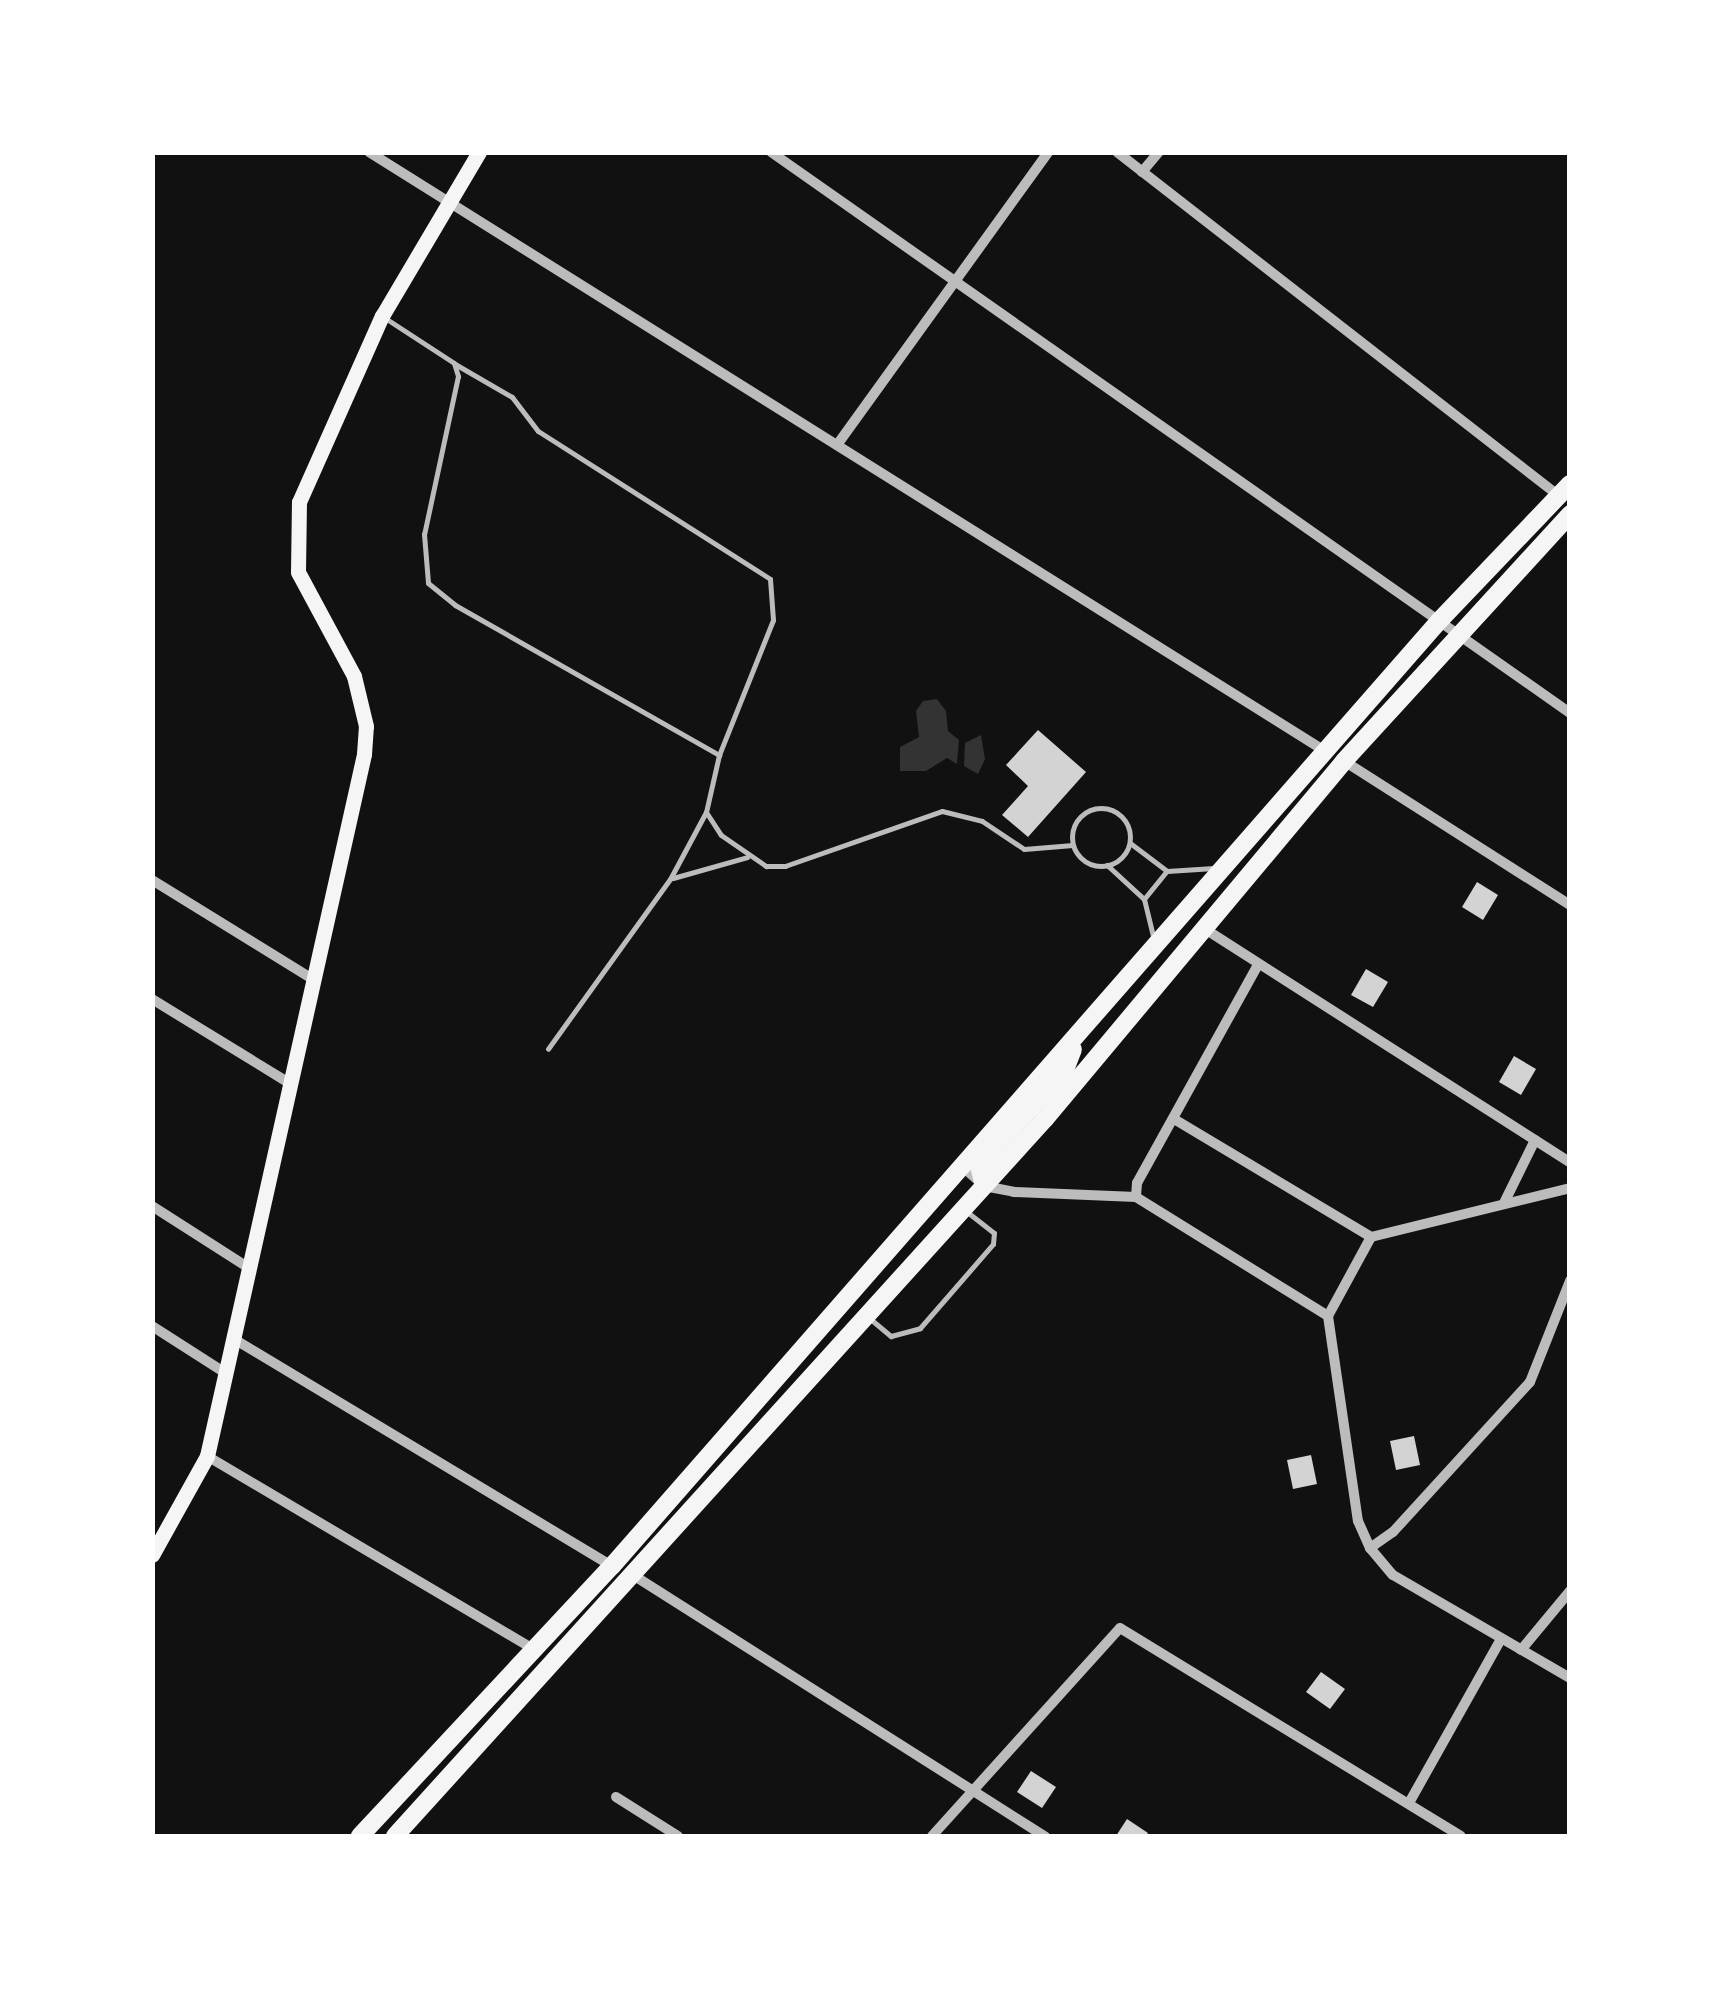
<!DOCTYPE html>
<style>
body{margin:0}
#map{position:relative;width:1722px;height:1989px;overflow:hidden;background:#111;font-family:Inter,sans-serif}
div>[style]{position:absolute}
.water>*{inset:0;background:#333}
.building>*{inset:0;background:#d3d3d3}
.service>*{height:5px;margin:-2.5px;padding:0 2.5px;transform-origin:2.5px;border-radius:2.5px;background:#bcbcbc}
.service>.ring{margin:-2.5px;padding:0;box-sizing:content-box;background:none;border:5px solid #bcbcbc;border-radius:50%}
.minor>*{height:10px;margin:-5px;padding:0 5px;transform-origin:5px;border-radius:5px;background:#bcbcbc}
.secondary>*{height:15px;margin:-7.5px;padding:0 7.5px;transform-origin:7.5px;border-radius:7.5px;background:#f5f5f5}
.primary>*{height:18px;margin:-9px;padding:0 9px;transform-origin:9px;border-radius:9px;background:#f5f5f5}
span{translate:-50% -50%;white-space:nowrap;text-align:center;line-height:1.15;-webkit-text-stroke:10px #fff;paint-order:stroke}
.frame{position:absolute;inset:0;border:155px solid #fff;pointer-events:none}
</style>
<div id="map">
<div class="water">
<i style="clip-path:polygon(937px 699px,946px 711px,948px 731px,959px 740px,957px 764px,947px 758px,926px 771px,900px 771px,900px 747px,919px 737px,916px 711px,923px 701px)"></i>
<i style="clip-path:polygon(981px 735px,985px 759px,978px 774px,964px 766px,965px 743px)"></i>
</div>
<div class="building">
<i style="clip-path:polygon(1038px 730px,1086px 772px,1028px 837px,1002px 815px,1028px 786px,1006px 765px)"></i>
<i style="clip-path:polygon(1477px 882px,1498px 895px,1483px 920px,1462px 907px)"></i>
<i style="clip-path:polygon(1366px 969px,1388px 982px,1373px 1007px,1351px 995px)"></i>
<i style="clip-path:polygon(1514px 1056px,1536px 1069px,1521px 1095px,1499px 1082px)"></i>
<i style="clip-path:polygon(1414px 1436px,1420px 1465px,1396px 1470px,1390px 1441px)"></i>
<i style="clip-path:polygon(1311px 1455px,1317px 1484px,1293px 1489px,1287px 1460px)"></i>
<i style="clip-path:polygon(1321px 1672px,1345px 1689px,1330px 1709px,1306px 1692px)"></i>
<i style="clip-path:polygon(1031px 1771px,1056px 1787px,1042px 1808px,1017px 1792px)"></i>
<i style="clip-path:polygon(1127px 1819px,1148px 1833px,1146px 1836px,1116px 1836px)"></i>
</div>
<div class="service">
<i style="left:385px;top:318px;width:82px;rotate:33.1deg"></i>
<i style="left:454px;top:363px;width:14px;rotate:73deg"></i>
<i style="left:458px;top:376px;width:162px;rotate:102.1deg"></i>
<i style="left:424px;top:534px;width:49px;rotate:85.3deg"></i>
<i style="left:428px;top:583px;width:35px;rotate:39deg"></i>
<i style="left:455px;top:605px;width:304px;rotate:29.6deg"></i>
<i style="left:719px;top:755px;width:58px;rotate:102.8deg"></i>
<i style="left:706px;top:812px;width:76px;rotate:118.2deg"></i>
<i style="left:670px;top:879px;width:209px;rotate:125.7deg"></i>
<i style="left:455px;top:364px;width:66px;rotate:30.1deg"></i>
<i style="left:512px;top:397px;width:43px;rotate:52.6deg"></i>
<i style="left:538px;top:431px;width:275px;rotate:32.5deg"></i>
<i style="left:770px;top:579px;width:41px;rotate:85.8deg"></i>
<i style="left:773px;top:620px;width:145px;rotate:111.8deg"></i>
<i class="ring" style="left:1072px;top:808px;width:53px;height:53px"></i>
<i style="left:706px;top:812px;width:27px;rotate:57deg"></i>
<i style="left:721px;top:835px;width:55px;rotate:34.6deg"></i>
<i style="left:766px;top:866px;width:19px"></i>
<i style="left:785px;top:866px;width:166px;rotate:-19.3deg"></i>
<i style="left:942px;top:811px;width:41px;rotate:14deg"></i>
<i style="left:982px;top:821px;width:50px;rotate:33.7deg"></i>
<i style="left:1024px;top:849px;width:49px;rotate:-4.7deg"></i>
<i style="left:1130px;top:843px;width:46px;rotate:37.1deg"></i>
<i style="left:1167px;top:871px;width:47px;rotate:-3.7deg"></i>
<i style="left:1107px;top:865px;width:50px;rotate:42.6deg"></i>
<i style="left:1144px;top:899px;width:42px;rotate:76.3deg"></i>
<i style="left:673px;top:878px;width:77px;rotate:-15.8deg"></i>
<i style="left:1144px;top:899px;width:36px;rotate:-51deg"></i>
<i style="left:868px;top:1317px;width:30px;rotate:40deg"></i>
<i style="left:891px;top:1336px;width:30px;rotate:-15deg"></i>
<i style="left:920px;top:1328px;width:111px;rotate:-49deg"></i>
<i style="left:993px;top:1244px;width:11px;rotate:-85deg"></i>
<i style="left:994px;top:1233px;width:36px;rotate:-142deg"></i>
</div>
<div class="minor">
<i style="left:369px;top:152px;width:1128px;rotate:32.07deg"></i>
<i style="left:771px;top:152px;width:976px;rotate:35.07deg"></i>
<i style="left:1117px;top:152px;width:560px;rotate:37.89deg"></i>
<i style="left:1142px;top:172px;width:26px;rotate:-50deg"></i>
<i style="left:837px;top:445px;width:361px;rotate:-54.2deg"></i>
<i style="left:1344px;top:761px;width:268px;rotate:32.5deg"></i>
<i style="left:152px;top:880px;width:190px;rotate:31.7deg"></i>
<i style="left:1205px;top:929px;width:433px;rotate:32.6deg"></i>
<i style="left:152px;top:999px;width:161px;rotate:31.5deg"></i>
<i style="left:1174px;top:1119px;width:230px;rotate:30.9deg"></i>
<i style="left:1371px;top:1237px;width:205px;rotate:-13.8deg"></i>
<i style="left:962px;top:1166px;width:30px;rotate:42deg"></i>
<i style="left:984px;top:1186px;width:31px;rotate:11deg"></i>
<i style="left:1014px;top:1192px;width:122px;rotate:2.3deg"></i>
<i style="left:1136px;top:1197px;width:226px;rotate:31.8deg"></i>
<i style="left:1136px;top:1197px;width:14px;rotate:-86deg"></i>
<i style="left:1137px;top:1183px;width:249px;rotate:-61deg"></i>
<i style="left:1505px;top:1201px;width:68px;rotate:-63.8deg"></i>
<i style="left:152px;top:1206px;width:115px;rotate:32.6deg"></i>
<i style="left:1371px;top:1237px;width:90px;rotate:118.6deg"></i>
<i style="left:1328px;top:1316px;width:207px;rotate:81.7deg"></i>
<i style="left:1358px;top:1521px;width:30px;rotate:66deg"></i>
<i style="left:1370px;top:1548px;width:35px;rotate:50deg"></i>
<i style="left:1393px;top:1575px;width:205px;rotate:30.2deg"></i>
<i style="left:152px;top:1326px;width:89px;rotate:32.6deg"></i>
<i style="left:234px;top:1339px;width:441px;rotate:31deg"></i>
<i style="left:207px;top:1456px;width:381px;rotate:30.6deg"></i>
<i style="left:1370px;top:1548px;width:28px;rotate:-35deg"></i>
<i style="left:1393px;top:1532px;width:203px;rotate:-47.6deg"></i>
<i style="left:1530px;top:1382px;width:109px;rotate:-68.4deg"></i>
<i style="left:633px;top:1575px;width:488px;rotate:32.4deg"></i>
<i style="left:1521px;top:1650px;width:77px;rotate:-50.3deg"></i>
<i style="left:616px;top:1797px;width:73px;rotate:32.2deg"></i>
<i style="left:1409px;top:1803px;width:188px;rotate:-60.7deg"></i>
<i style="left:932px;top:1836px;width:280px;rotate:-47.9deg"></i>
<i style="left:1120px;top:1628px;width:399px;rotate:31.4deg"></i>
</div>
<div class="secondary">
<i style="left:152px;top:1555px;width:113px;rotate:-60.9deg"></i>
<i style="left:207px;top:1456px;width:719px;rotate:-77.39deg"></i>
<i style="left:364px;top:754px;width:28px;rotate:-86deg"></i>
<i style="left:366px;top:726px;width:51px;rotate:-103.5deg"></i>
<i style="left:354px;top:676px;width:118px;rotate:-118.3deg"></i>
<i style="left:298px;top:572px;width:70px;rotate:-89.2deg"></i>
<i style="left:299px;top:502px;width:204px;rotate:-66deg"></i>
<i style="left:382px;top:316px;width:191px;rotate:-59.4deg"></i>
</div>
<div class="primary">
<i style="left:984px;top:1186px;width:21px;rotate:-104deg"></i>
<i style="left:979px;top:1166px;width:129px;rotate:-48.1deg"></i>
<i style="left:1065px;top:1070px;width:22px;rotate:-69deg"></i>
<i style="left:360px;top:1836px;width:369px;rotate:-47deg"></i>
<i style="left:612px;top:1566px;width:1257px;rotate:-48.81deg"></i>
<i style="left:1440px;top:620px;width:188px;rotate:-46.3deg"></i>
<i style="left:395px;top:1836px;width:968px;rotate:-47.81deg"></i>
<i style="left:1045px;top:1119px;width:466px;rotate:-50.1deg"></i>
<i style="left:1344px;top:761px;width:335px;rotate:-47.5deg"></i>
</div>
<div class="frame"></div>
</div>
